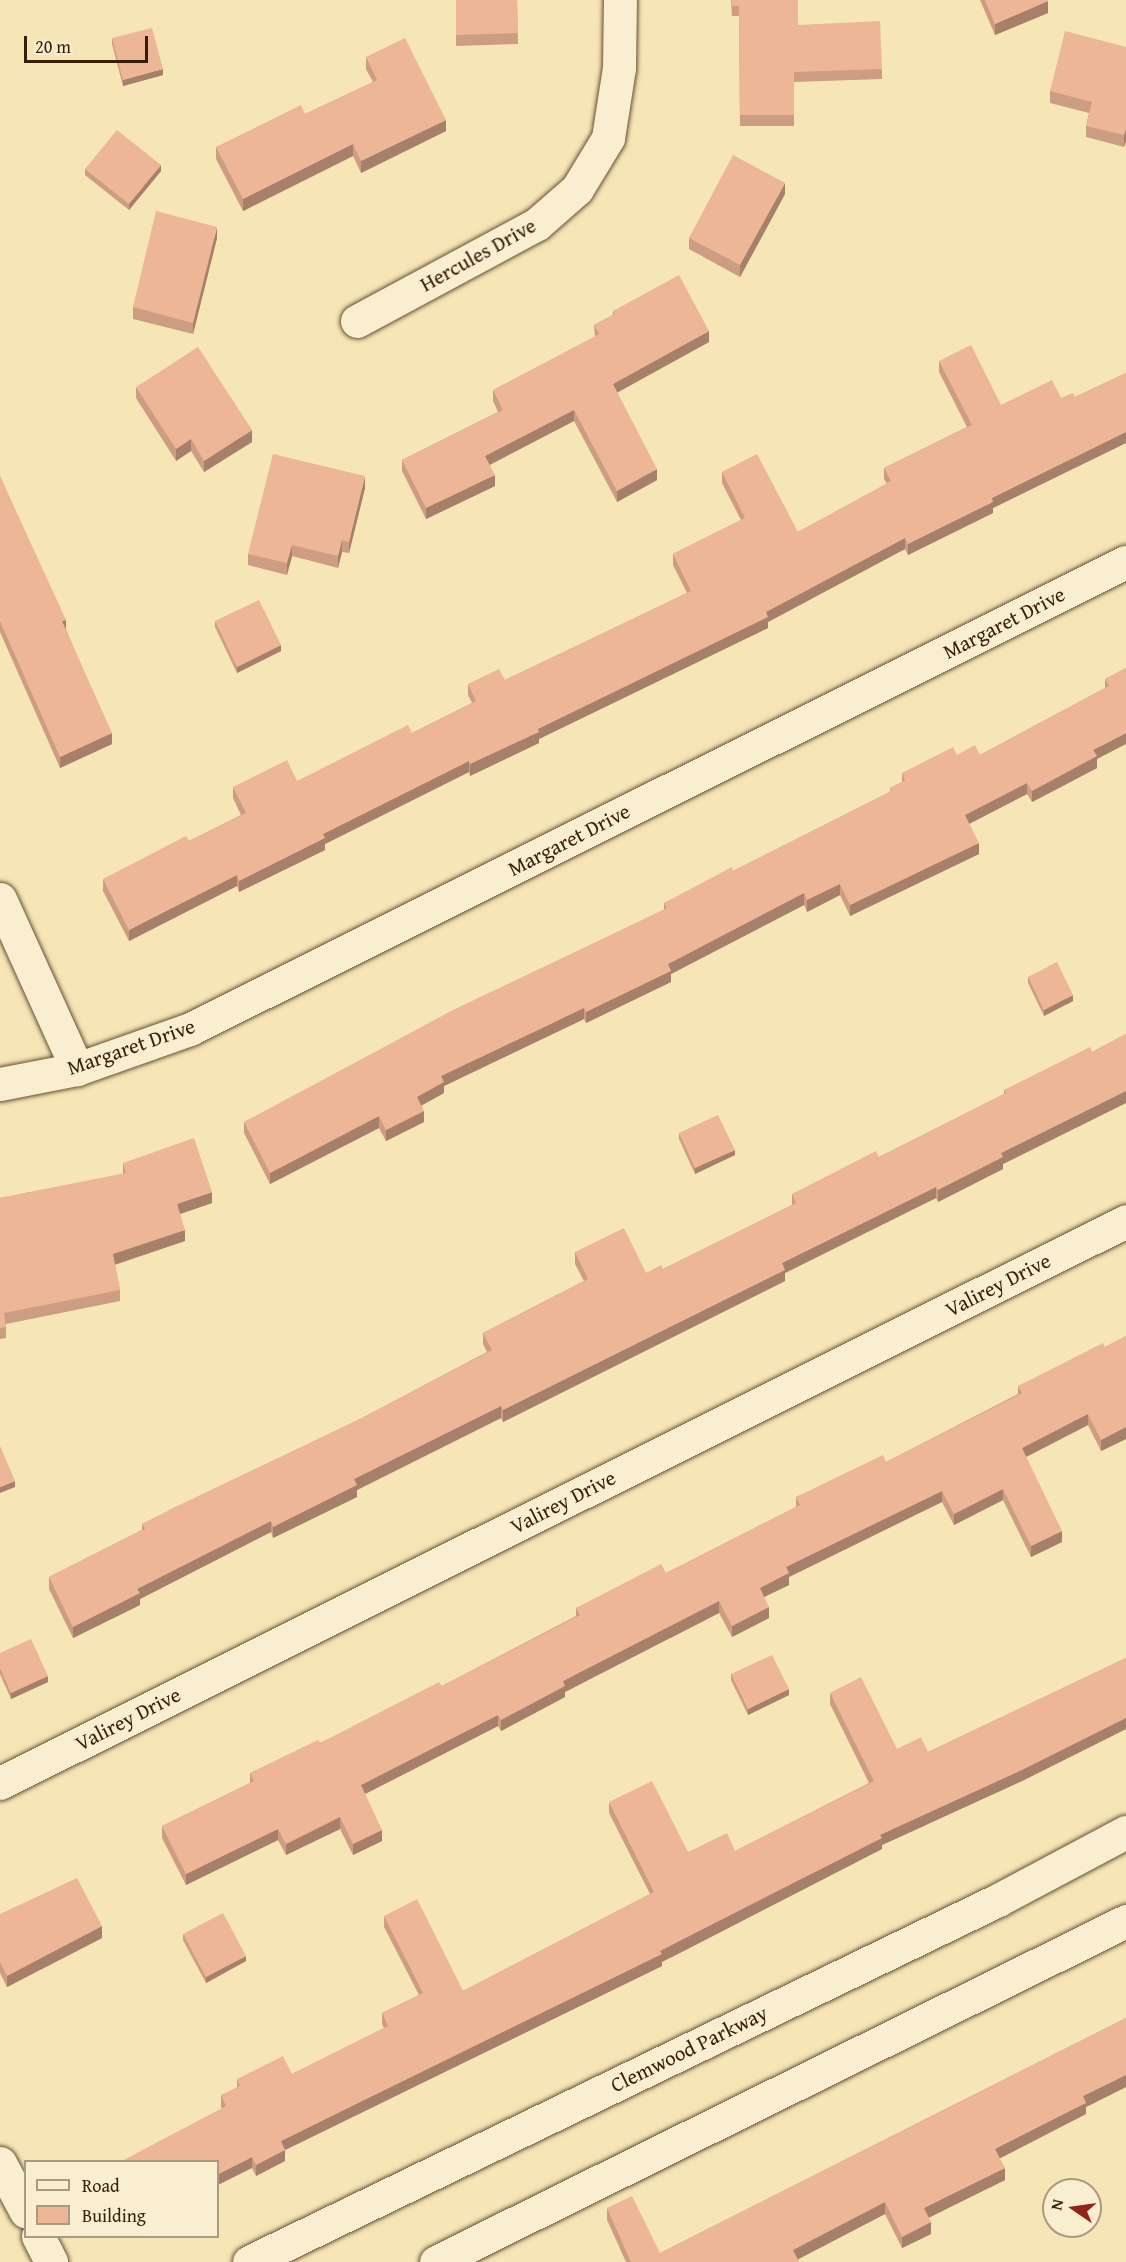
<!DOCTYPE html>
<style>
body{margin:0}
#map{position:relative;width:1126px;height:2262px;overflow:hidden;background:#f6e5b5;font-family:"Gentium Book Plus",serif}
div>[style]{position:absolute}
.roads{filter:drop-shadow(0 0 2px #684f35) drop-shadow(0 0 2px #684f35)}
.minor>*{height:33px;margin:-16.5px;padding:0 16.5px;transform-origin:16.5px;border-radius:16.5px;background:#f9eecf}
.tertiary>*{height:33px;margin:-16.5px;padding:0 16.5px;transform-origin:16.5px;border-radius:16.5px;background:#f9eecf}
.wall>*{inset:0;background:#cc9d82}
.shaded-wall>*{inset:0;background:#a6806a}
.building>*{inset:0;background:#edb797}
span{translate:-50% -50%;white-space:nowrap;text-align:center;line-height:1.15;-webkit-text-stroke:4.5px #f9eecf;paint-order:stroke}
.street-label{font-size:21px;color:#381d0a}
.legend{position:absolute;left:24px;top:2160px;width:195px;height:78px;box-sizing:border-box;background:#f9eecf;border:2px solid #ac9a80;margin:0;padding:8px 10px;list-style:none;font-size:18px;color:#381d0a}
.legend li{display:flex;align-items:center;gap:12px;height:30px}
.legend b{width:30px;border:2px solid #ac9a80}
.north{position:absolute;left:1042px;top:2178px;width:60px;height:60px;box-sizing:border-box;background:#f9eecf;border:2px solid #ac9a80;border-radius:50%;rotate:283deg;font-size:16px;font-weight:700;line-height:24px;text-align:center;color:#381d0a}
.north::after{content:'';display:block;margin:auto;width:21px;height:27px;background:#8f2418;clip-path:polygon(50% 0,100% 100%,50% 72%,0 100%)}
.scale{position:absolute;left:24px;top:36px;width:124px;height:27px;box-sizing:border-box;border:3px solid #381d0a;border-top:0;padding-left:8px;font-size:18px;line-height:21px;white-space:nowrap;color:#381d0a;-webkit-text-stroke:4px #f9eecf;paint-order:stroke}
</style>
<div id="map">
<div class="roads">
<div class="minor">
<i style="left:357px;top:321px;width:204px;rotate:-28.3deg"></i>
<i style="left:537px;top:224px;width:53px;rotate:-41.2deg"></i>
<i style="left:577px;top:189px;width:60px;rotate:-58.7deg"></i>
<i style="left:608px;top:138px;width:71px;rotate:-81.1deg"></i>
<i style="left:619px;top:68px;width:68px;rotate:-89.2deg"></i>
<i style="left:0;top:899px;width:187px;rotate:65.6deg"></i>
<i style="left:0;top:1084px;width:78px;rotate:-11deg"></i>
<i style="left:77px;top:1069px;width:120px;rotate:-19.5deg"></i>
<i style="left:190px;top:1029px;width:1046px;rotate:-26.52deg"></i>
<i style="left:0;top:1783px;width:1258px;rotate:-26.52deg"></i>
<i style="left:0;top:2163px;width:55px;rotate:62deg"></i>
<i style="left:38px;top:2236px;width:29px;rotate:63deg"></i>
</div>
<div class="tertiary">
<i style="left:249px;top:2262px;width:832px;rotate:-25.79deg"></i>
<i style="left:998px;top:1900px;width:145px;rotate:-28deg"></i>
<i style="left:436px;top:2262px;width:770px;rotate:-26.3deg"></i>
</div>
</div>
<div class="wall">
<i style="clip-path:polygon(456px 0,517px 0,518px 44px,456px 46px)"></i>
<i style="clip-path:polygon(731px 0,798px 25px,882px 69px,882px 79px,794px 82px,794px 126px,740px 126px,739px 16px,732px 16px)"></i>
<i style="clip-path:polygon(980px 0,1048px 0,1048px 13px,995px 35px)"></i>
<i style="clip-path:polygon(112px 38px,163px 75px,123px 86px,112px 44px)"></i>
<i style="clip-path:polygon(1126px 47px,1126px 141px,1124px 147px,1086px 137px,1086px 126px,1089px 113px,1050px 103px,1050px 91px)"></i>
<i style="clip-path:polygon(366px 57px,446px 131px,361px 173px,353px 156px,243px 211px,216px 159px,216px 147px,305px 114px,373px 82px,366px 69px)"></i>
<i style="clip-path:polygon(85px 169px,161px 171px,129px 210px,85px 175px)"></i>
<i style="clip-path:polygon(785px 194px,740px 277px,689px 249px,689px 238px)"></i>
<i style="clip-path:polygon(217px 238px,193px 334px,133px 319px,133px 307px)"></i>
<i style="clip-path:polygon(613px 311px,709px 342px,617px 392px,657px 480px,617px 502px,574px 421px,490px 465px,495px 486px,426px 519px,402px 471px,402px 460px,498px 412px,493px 401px,493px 390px,595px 337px,594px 325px,613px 315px)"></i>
<i style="clip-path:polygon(939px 361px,1001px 405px,1075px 397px,1126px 373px,1126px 443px,993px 508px,993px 513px,908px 555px,905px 549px,768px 622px,768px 628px,539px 739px,539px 743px,470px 776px,469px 772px,325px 844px,325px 850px,239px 892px,237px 886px,129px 941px,103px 891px,103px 879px,189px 841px,241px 815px,233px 798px,233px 787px,297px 781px,412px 733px,472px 703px,468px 695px,468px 684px,505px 680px,687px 593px,673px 565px,673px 554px,741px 520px,722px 483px,722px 472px,798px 532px,887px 484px,884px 479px,884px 468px,967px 427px,939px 372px)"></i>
<i style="clip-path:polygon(136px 387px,252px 442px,204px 472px,191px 451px,176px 461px,136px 398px)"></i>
<i style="clip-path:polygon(0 476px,66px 629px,112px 744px,60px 768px,0 632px)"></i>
<i style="clip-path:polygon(365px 488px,349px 553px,342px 552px,338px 568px,292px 556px,287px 575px,248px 565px,248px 554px)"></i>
<i style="clip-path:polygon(215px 621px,281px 651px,237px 673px,215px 627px)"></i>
<i style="clip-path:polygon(1126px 668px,1097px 759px,1097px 768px,1032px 802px,1027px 794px,969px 824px,979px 854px,850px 916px,840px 895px,807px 912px,804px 905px,671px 974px,671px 982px,586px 1023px,584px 1019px,444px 1086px,444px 1093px,422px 1105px,424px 1122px,386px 1141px,379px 1128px,270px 1184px,244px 1133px,244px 1122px,664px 910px,664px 903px,733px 871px,890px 792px,890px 788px,902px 782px,902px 773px,957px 755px,980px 755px,1105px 688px,1105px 679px)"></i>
<i style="clip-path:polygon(1028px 977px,1073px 1001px,1044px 1016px,1028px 983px)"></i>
<i style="clip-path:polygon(1126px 1034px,1126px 1103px,1003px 1164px,1003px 1169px,938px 1202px,936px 1198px,785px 1273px,785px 1281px,503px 1422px,501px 1418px,357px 1490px,357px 1497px,273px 1538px,271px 1532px,140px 1599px,140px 1605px,73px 1638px,49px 1589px,49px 1577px,142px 1530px,142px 1524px,360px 1419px,487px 1352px,483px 1344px,483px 1333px,584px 1281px,575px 1264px,575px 1252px,646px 1273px,663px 1269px,792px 1205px,792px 1194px,879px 1157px,1004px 1094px,1004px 1090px,1092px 1052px)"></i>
<i style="clip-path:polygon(679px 1133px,735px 1155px,695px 1174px,679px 1139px)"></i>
<i style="clip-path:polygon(123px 1163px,212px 1203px,180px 1214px,185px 1241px,115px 1265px,120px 1290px,120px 1301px,6px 1324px,6px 1338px,0 1339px,0 1198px,123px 1174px)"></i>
<i style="clip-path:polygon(1126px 1336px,1126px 1439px,1101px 1451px,1088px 1425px,1026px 1457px,1062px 1542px,1031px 1557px,1003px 1500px,954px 1525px,942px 1502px,789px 1577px,789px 1585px,764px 1597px,769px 1618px,732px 1637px,719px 1613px,565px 1692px,565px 1697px,501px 1731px,498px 1726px,365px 1794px,382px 1841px,353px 1855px,340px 1829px,286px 1855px,278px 1840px,186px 1885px,162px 1838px,162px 1826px,250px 1783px,250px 1773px,320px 1743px,442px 1686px,576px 1616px,576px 1608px,666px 1573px,796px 1507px,796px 1497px,886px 1462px,1018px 1394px,1018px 1386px,1105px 1347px)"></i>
<i style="clip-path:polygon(0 1653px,48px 1682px,11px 1699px,0 1674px)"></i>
<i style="clip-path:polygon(1126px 1658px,1126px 1729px,1022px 1781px,882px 1845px,882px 1849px,662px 1962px,662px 1966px,285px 2150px,285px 2161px,256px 2176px,221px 2107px,221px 2095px,237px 2088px,237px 2079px,292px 2074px,384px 2028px,382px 2024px,382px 2013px,419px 1995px,384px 1927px,384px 1916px,463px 1991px,650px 1894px,609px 1813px,609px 1802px,688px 1852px,735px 1851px,869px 1783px,830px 1704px,830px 1693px,897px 1749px,928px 1752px)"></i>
<i style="clip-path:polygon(731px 1674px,789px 1695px,748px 1715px,731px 1680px)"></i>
<i style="clip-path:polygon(0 1914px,102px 1938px,7px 1987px,0 1973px)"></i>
<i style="clip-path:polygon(183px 1934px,246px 1961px,206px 1983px,183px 1940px)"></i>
<i style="clip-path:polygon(1126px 2018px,1126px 2087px,1086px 2107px,1086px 2114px,999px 2158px,1005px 2180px,928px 2218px,931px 2234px,902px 2248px,885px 2214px,798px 2259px,799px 2262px,626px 2262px,607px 2220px,607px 2208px,660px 2253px)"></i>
</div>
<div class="shaded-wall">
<i style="clip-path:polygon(1048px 1px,1048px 13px,995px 35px,995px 24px)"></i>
<i style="clip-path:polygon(163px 69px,163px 75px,123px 86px,123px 80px)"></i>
<i style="clip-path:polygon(446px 120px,446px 131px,361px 173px,361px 161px)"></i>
<i style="clip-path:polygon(1126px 129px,1126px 141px,1124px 147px,1124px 135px)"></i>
<i style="clip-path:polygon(353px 144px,353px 156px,243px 211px,243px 199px)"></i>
<i style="clip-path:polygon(161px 165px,161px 171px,129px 210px,129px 204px)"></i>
<i style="clip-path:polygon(785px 183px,785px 194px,740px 277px,740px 265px)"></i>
<i style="clip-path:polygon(217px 227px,217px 238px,193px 334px,193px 323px)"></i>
<i style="clip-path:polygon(709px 331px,709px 342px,613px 395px,613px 384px)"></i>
<i style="clip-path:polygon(574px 410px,574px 421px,485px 467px,485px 456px)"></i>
<i style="clip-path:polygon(252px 430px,252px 442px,204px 472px,204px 461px)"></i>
<i style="clip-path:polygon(1126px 432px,1126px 443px,993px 508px,993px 513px,908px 555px,908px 544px,992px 498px)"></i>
<i style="clip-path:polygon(191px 439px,191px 451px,176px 461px,176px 449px)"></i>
<i style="clip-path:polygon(657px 469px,657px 480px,617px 502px,617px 491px)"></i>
<i style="clip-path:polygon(495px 475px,495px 486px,426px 519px,426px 508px)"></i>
<i style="clip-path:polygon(365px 476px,365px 488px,349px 553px,349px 542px)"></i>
<i style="clip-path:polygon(905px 538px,905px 549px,768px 622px,768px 628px,539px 739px,539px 743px,470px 776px,470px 764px,538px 729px,766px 612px)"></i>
<i style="clip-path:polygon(342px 540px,342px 552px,338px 568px,338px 556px)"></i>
<i style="clip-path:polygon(292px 545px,292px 556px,287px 575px,287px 563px)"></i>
<i style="clip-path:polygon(66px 620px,66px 631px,62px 621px)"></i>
<i style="clip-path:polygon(281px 645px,281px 651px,237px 673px,237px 667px)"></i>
<i style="clip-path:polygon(112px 733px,112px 744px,60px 768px,60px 757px)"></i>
<i style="clip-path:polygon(1126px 733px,1126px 744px,1097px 759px,1097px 768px,1032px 802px,1032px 791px,1093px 750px)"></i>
<i style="clip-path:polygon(469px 761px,469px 772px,325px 844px,325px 850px,239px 892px,239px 881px,323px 834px)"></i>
<i style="clip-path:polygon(1027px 783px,1027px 794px,965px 826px,965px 815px)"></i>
<i style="clip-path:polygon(979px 843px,979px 854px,850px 916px,850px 905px)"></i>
<i style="clip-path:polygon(237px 875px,237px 886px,129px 941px,129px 930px)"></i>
<i style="clip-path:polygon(840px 884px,840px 895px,807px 912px,807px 900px)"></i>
<i style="clip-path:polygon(804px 893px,804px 905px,671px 974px,671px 982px,586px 1023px,586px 1012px,668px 964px)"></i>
<i style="clip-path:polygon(1073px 995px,1073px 1001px,1044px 1016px,1044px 1010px)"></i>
<i style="clip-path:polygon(584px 1008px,584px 1019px,444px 1086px,444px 1093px,417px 1108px,417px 1097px,441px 1076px)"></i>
<i style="clip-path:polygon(1126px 1091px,1126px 1103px,1003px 1164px,1003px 1169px,938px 1202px,938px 1190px,1001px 1153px)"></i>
<i style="clip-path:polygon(424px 1111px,424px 1122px,386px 1141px,386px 1130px)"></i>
<i style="clip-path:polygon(379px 1116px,379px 1128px,270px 1184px,270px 1173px)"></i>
<i style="clip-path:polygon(735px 1150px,735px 1155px,695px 1174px,695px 1168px)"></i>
<i style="clip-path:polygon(936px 1187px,936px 1198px,785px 1273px,785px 1281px,503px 1422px,503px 1410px,782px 1263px)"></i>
<i style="clip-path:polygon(212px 1192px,212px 1203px,177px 1215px,177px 1204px)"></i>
<i style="clip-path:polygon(185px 1230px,185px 1241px,113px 1265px,113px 1254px)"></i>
<i style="clip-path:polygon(501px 1406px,501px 1418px,357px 1490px,357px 1497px,273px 1538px,273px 1527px,354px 1479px)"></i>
<i style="clip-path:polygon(1088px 1414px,1088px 1425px,1022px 1459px,1022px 1448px)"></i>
<i style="clip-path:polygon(1126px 1427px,1126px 1439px,1101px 1451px,1101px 1440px)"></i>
<i style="clip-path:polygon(15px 1481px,15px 1487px,0 1493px,0 1487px)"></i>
<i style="clip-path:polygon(1003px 1489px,1003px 1500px,954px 1525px,954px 1514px)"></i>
<i style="clip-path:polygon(942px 1491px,942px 1502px,789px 1577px,789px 1585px,760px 1599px,760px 1588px,786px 1567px)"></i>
<i style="clip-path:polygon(271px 1521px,271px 1532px,140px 1599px,140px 1605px,73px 1638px,73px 1627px,137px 1589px)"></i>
<i style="clip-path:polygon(1062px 1531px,1062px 1542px,1031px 1557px,1031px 1546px)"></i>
<i style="clip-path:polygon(719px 1601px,719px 1613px,565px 1692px,565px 1697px,501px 1731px,501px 1720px,563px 1681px)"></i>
<i style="clip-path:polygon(769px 1607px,769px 1618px,732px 1637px,732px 1626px)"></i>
<i style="clip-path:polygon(48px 1676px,48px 1682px,11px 1699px,11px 1693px)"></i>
<i style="clip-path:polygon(789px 1689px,789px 1695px,748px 1715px,748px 1709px)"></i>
<i style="clip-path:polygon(498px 1715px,498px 1726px,361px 1796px,361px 1785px)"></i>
<i style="clip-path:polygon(1126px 1718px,1126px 1729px,1022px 1781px,882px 1845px,882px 1849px,662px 1962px,662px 1966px,281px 2152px,281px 2141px,660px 1951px,880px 1835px)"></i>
<i style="clip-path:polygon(340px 1817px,340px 1829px,286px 1855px,286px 1844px)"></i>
<i style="clip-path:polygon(278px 1829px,278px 1840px,186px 1885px,186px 1874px)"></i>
<i style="clip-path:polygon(382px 1830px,382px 1841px,353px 1855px,353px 1844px)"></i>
<i style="clip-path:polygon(102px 1926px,102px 1938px,7px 1987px,7px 1976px)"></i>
<i style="clip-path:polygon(246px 1956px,246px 1961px,206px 1983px,206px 1977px)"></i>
<i style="clip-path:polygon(1126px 2075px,1126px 2087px,1086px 2107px,1086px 2114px,995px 2161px,995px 2149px,1083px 2096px)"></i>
<i style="clip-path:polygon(285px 2150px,285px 2161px,256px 2176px,256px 2165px)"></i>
<i style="clip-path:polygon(252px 2157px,252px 2168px,218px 2185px,218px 2174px)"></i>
<i style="clip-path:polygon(1005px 2168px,1005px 2180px,924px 2220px,924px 2208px)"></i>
<i style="clip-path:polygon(885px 2202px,885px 2214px,793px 2262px,793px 2250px)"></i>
<i style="clip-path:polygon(931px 2222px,931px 2234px,902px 2248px,902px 2237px)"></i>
</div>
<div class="building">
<i style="clip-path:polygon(456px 0,517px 0,518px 33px,456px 35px)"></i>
<i style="clip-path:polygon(732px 0,798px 0,798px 25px,880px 21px,882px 69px,794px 72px,794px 115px,740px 115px,739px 6px,732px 6px)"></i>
<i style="clip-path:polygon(985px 0,1048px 0,1048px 1px,995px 24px)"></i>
<i style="clip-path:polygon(152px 28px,163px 69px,123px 80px,112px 38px)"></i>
<i style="clip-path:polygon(1065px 31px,1126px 47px,1126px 129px,1124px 135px,1086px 126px,1092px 102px,1050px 91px)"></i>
<i style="clip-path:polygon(405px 38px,446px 120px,361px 161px,353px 144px,243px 199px,216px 147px,301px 105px,305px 114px,377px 80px,366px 57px)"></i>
<i style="clip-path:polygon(117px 130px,161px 165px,129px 204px,85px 169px)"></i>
<i style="clip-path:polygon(733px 155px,785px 183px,740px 265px,689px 238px)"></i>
<i style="clip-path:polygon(156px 211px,217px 227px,193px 323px,133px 307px)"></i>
<i style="clip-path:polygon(679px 275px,709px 331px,613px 384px,657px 469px,617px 491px,574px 410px,485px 456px,495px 475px,426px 508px,402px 460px,503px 410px,493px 390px,599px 334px,594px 325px,615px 314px,613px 311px)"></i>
<i style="clip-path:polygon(971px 345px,1001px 405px,1052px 380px,1061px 398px,1073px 393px,1075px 397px,1126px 373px,1126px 432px,992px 498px,993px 502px,908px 544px,905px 538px,766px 612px,768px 617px,538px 729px,539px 732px,470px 764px,469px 761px,323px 834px,325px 838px,239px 881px,237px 875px,129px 930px,103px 879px,186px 836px,189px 841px,246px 813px,233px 787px,287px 760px,297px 781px,408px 725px,412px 733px,476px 701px,468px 684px,499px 669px,505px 680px,691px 591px,673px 554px,745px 518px,722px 472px,757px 454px,798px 532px,891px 481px,884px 468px,972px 425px,939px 361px)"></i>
<i style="clip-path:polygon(198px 347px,252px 430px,204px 461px,191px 439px,176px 449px,136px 387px)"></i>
<i style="clip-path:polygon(273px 454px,365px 476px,349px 542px,342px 540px,338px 556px,292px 545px,287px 563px,248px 554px)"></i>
<i style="clip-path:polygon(0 476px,66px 620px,62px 621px,112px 733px,60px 757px,0 621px)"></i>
<i style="clip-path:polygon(259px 600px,281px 645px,237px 667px,215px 621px)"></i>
<i style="clip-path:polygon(1126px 668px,1126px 733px,1093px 750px,1097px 756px,1032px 791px,1027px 783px,965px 815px,979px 843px,850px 905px,840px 884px,807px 900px,804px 893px,668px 964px,671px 971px,586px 1012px,584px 1008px,441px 1076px,444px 1082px,417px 1097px,424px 1111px,386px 1130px,379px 1116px,270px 1173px,244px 1122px,453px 1010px,667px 908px,664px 903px,732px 867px,733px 871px,891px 791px,890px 788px,905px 780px,902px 773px,953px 747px,957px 755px,975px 745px,980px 755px,1109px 686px,1105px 679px)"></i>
<i style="clip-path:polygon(1057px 962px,1073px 995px,1044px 1010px,1028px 977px)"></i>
<i style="clip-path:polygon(1126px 1034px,1126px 1091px,1001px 1153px,1003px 1157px,938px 1190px,936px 1187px,782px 1263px,785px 1270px,503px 1410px,501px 1406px,354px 1479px,357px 1485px,273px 1527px,271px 1521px,137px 1589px,140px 1593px,73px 1627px,49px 1577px,145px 1529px,142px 1524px,175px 1507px,360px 1419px,492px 1350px,483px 1333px,588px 1279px,575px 1252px,624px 1228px,646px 1273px,661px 1265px,663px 1269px,796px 1203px,792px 1194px,876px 1151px,879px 1157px,1006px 1093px,1004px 1090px,1090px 1047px,1092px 1052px)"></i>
<i style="clip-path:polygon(718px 1115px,735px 1150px,695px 1168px,679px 1133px)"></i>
<i style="clip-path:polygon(194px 1138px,212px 1192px,177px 1204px,185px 1230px,113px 1254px,120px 1290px,4px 1313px,6px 1327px,0 1328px,0 1198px,126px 1173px,123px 1163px)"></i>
<i style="clip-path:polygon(1126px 1336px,1126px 1427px,1101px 1440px,1088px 1414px,1022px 1448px,1062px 1531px,1031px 1546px,1003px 1489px,954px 1514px,942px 1491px,786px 1567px,789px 1573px,760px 1588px,769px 1607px,732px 1626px,719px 1601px,563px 1681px,565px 1686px,501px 1720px,498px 1715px,361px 1785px,382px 1830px,353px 1844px,340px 1817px,286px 1844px,278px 1829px,186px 1874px,162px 1826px,254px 1781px,250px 1773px,318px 1740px,320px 1743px,439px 1682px,442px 1686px,580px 1615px,576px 1608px,661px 1564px,666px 1573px,800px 1505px,796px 1497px,883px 1455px,886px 1462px,1022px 1393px,1018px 1386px,1103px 1343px,1105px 1347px)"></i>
<i style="clip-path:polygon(0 1446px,15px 1481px,0 1487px)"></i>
<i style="clip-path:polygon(31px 1639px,48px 1676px,11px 1693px,0 1668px,0 1653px)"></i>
<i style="clip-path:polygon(772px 1655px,789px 1689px,748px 1709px,731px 1674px)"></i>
<i style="clip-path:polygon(1126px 1658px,1126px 1718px,1022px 1770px,880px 1835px,882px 1838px,660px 1951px,662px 1954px,281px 2141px,285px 2150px,256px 2165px,252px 2157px,218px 2174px,218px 2162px,120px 2162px,226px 2106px,221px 2095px,240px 2086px,237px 2079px,283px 2056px,292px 2074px,388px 2026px,382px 2013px,423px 1993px,384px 1916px,417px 1899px,463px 1991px,654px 1892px,609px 1802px,652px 1781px,688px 1852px,727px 1833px,735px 1851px,874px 1781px,830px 1693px,861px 1677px,897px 1749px,921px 1737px,928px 1752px)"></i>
<i style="clip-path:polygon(77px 1878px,102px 1926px,7px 1976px,0 1962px,0 1914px)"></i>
<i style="clip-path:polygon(223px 1913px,246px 1956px,206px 1977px,183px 1934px)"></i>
<i style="clip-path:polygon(1126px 2018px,1126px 2075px,1083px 2096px,1086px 2103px,995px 2149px,1005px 2168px,924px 2208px,931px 2222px,902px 2237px,885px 2202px,793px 2250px,799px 2262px,631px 2262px,607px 2208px,632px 2196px,660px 2253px)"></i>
</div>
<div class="street-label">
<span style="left:478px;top:255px;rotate:-29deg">Hercules Drive</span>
<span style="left:1004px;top:623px;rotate:-27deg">Margaret Drive</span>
<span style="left:569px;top:840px;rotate:-27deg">Margaret Drive</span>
<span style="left:131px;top:1047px;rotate:-19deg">Margaret Drive</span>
<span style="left:998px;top:1285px;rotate:-27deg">Valirey Drive</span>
<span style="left:563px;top:1502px;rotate:-27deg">Valirey Drive</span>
<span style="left:128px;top:1719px;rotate:-27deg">Valirey Drive</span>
<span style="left:689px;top:2049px;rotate:-26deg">Clemwood Parkway</span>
</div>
<ul class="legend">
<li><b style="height:8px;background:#f9eecf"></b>Road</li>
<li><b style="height:16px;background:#edb797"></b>Building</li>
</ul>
<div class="north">N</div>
<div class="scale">20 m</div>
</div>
